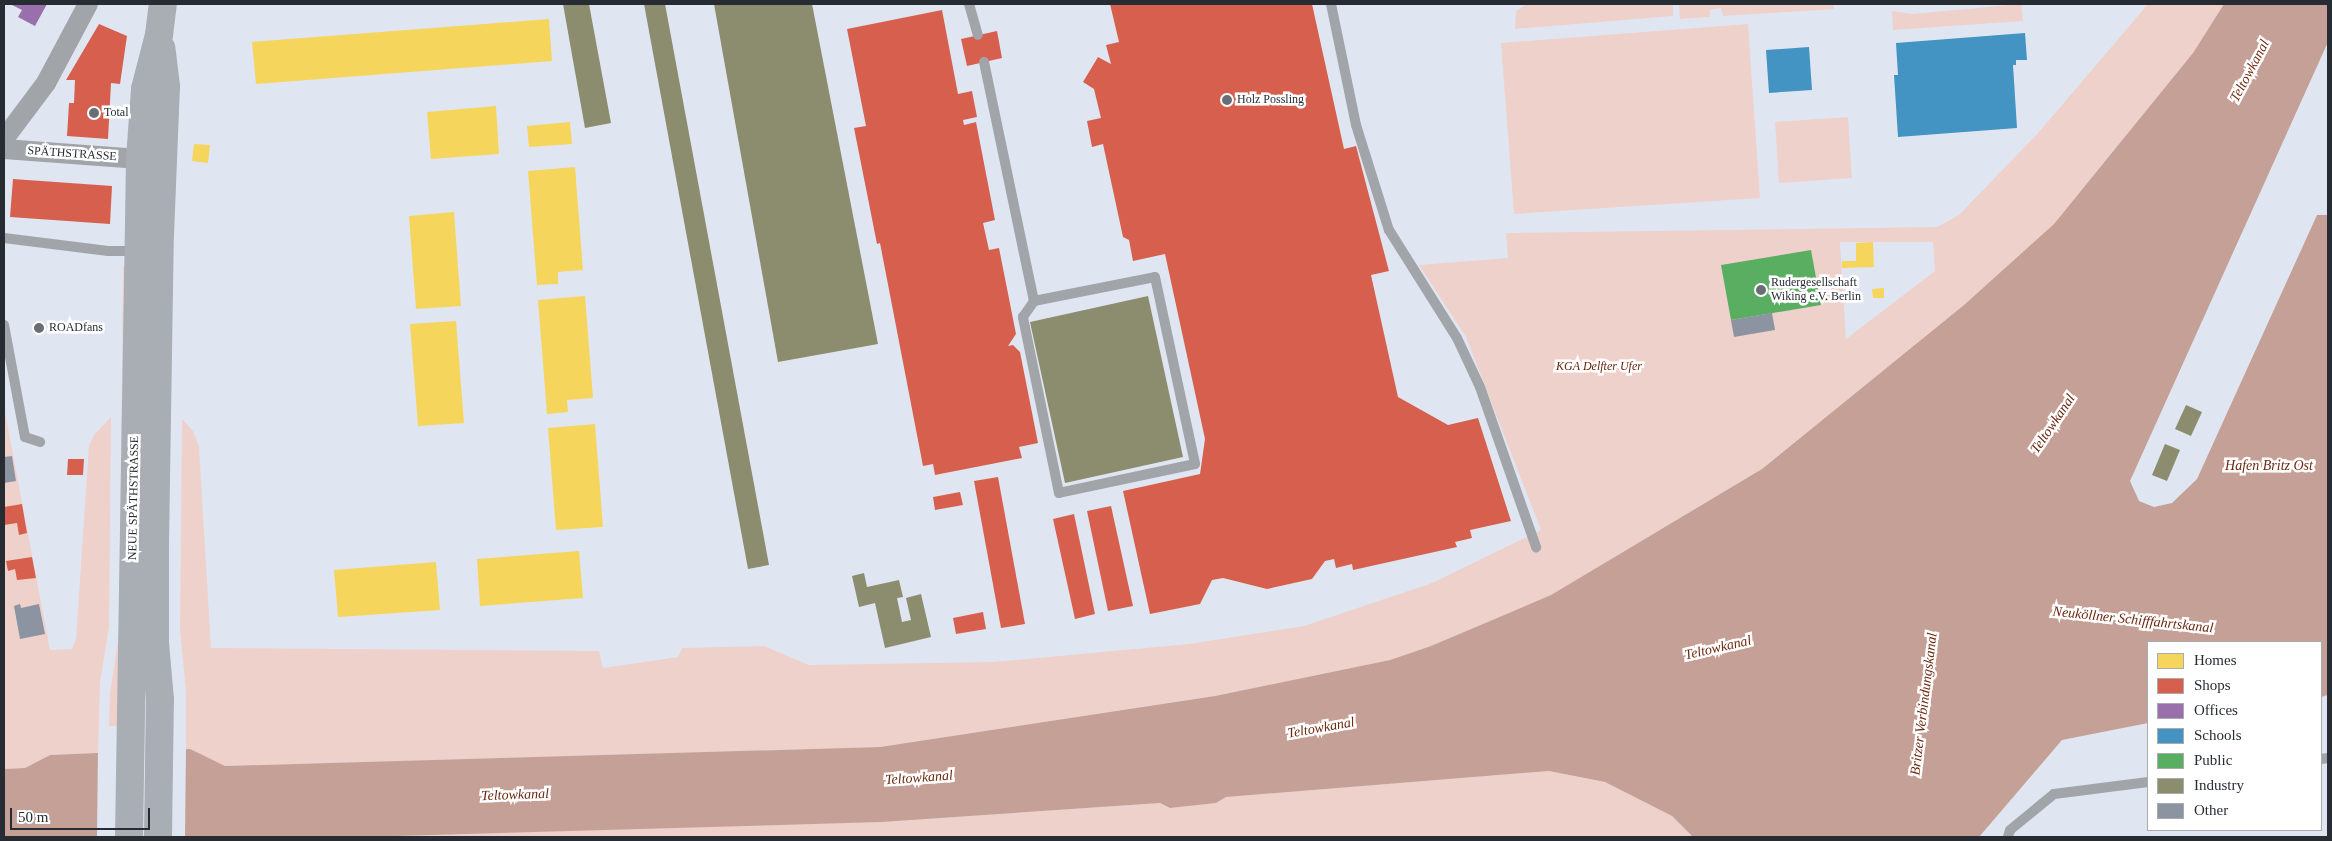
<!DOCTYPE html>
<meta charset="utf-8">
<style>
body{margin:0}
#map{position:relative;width:2332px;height:841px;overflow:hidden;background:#e0e6f1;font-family:"Times New Roman",serif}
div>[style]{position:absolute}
.green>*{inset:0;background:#efd1cc}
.water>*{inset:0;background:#c5a097}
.pier>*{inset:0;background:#e0e6f1}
.homes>*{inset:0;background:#f6d55c}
.shops>*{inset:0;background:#d6604d}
.offices>*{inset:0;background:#9970ab}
.schools>*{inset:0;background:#4393c3}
.public>*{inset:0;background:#5aae61}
.industry>*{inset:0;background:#8c8c6e}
.building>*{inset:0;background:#8b94a0}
.service>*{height:10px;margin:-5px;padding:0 5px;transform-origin:5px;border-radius:5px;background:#a1a4a8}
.minor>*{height:20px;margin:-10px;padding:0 10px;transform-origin:10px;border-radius:10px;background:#a1a4a8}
.secondary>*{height:28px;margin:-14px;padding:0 14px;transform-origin:14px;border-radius:14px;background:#a9adb4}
.dots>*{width:14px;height:14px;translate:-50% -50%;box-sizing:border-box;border:2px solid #fff;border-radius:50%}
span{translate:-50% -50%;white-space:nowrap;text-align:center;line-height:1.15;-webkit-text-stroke:5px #fff;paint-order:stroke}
.poi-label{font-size:12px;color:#272c33}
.left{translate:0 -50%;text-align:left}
.street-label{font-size:12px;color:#272c33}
.park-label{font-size:12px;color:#641f05;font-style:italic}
.water-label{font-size:14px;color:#6d2810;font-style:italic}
.frame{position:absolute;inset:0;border:5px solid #272c33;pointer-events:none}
.legend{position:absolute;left:2147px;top:641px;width:175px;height:190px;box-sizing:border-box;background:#fff;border:1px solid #a9abad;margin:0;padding:6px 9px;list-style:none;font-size:15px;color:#272c33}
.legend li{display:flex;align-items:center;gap:10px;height:25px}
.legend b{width:25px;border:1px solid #a9abad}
.scale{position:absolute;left:10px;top:808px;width:140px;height:22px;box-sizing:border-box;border:2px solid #272c33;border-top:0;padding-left:6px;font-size:15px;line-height:18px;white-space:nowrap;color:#272c33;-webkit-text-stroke:4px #fff;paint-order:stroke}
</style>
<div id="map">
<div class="green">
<i style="clip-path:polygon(1527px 4px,1673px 4px,1673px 16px,1515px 29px,1516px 11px)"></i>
<i style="clip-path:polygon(1679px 4px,1833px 4px,1834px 9px,1723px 16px,1721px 8px,1710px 10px,1710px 17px,1680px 19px)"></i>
<i style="clip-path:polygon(2021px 4px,2023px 21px,1893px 30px,1892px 11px,1913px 14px)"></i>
<i style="clip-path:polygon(evenodd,2148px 4px,2224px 4px,2193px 53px,2054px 224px,1964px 305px,1762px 469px,1551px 595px,1431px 646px,1390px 660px,1215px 696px,880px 747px,225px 766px,186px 750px,186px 692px,180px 629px,182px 419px,193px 431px,199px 447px,211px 648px,599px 651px,603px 668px,678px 657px,682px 648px,764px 646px,809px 665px,993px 662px,1189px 644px,1304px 626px,1432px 583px,1541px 530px,1466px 337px,1419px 265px,1508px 258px,1506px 233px,1937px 227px,1959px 215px,2039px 132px,2148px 4px,1840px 242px,1933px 242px,1935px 271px,1846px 339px,1840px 242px)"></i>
<i style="clip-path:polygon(1748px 24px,1760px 198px,1514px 214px,1501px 43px)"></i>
<i style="clip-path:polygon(1848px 117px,1852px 178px,1779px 183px,1775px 122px)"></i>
<i style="clip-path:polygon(123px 266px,129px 266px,117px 726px,109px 726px,110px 694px,119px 634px)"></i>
<i style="clip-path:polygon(4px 407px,50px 650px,72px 649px,76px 639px,89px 445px,94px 435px,111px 417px,109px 627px,100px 683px,98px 753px,50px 755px,25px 768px,4px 769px)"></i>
<i style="clip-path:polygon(1549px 771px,1605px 782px,1672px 816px,1693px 837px,242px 837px,882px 822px,1160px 803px,1170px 808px,1216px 803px,1226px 797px)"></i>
</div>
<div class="water">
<i style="clip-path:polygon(2224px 4px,2328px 4px,2328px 42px,2130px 481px,2139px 501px,2154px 507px,2172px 503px,2197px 479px,2317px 215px,2328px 215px,2328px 695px,2321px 697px,2321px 642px,2148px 642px,2148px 723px,2062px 740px,1979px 837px,1693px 837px,1672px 816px,1605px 782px,1549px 771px,1226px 797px,1216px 803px,1170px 808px,1160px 803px,882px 822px,396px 836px,4px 837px,4px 769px,25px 768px,50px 755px,190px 749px,225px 766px,880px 747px,1215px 696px,1390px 660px,1431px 646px,1551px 595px,1762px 469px,1964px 305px,2054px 224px,2193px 53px)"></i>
</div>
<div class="pier">
<i style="clip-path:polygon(186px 747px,185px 837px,97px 837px,98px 750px)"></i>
</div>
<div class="homes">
<i style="clip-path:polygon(549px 19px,552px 61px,256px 84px,252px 42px)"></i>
<i style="clip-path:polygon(496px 106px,499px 154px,431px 159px,427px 112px)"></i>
<i style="clip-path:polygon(570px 122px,572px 144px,529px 147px,527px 126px)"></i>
<i style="clip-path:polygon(194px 144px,210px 145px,208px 163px,192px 161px)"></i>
<i style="clip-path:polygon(575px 167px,583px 270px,558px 272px,558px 284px,537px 285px,528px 171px)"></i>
<i style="clip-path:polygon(454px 212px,461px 306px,416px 309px,409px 216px)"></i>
<i style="clip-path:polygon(1873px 242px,1874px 267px,1842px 268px,1842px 261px,1856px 261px,1856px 243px)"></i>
<i style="clip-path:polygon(1884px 288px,1884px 298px,1873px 298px,1872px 289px)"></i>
<i style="clip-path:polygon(585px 296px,593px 398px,567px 400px,568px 412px,547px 414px,538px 300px)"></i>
<i style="clip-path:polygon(456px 321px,464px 423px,418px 426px,410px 324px)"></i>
<i style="clip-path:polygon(595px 424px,603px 527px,556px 530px,548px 428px)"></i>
<i style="clip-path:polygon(579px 551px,583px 598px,480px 606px,477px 559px)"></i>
<i style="clip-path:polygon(436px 562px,440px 610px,338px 617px,334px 570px)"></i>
</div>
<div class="shops">
<i style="clip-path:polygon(1110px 4px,1312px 4px,1344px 149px,1356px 146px,1389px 271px,1371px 275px,1398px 397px,1448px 425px,1478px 418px,1511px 521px,1470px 530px,1472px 538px,1455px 542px,1457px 547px,1353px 570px,1352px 564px,1336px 568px,1334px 559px,1325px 561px,1312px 579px,1267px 589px,1223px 578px,1212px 580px,1200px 604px,1150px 614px,1123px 491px,1200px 474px,1205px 439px,1165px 254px,1133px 261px,1129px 240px,1123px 237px,1103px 144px,1092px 147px,1087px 121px,1101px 118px,1094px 89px,1083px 82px,1098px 57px,1111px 64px,1106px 45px,1119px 42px)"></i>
<i style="clip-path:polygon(942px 10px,958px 94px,972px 91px,977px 117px,963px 120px,964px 125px,976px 122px,995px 220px,983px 223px,989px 250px,999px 248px,1016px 334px,1008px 346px,1013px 345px,1020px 352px,1038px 443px,1019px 447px,1022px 458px,935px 475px,933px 464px,923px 466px,880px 243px,877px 244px,854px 128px,866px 126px,847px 29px)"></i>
<i style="clip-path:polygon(99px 24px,127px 36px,120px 84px,111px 83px,108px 139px,67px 136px,69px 103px,74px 103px,75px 80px,66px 80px)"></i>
<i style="clip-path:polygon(997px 31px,1002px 58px,967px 66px,961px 39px)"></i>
<i style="clip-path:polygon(13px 179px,112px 186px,110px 224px,10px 217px)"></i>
<i style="clip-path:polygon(68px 459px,84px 459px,83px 475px,67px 475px)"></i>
<i style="clip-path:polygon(998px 477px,1025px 624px,1001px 628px,974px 481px)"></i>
<i style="clip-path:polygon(960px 492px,963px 505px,935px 510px,933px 497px)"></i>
<i style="clip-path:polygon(22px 504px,27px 533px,19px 535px,17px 523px,4px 525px,4px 507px)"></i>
<i style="clip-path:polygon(1111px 506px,1133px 606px,1108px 611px,1087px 511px)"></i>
<i style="clip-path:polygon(1074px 514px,1095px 614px,1075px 619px,1053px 519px)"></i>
<i style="clip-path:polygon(32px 557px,36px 578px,17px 580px,15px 569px,8px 571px,6px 561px)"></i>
<i style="clip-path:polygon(983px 612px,986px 629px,956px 634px,953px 618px)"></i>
</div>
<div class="offices">
<i style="clip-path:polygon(10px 4px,47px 4px,35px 26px,18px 17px,22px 10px)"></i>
</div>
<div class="schools">
<i style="clip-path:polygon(2025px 33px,2027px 60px,2016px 60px,2016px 65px,2013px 65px,2017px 128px,1898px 137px,1894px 75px,1898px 75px,1896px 43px)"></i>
<i style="clip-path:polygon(1809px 47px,1812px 90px,1769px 93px,1766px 50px)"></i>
</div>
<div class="public">
<i style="clip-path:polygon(1811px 250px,1821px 305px,1731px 320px,1721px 265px)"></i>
</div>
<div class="industry">
<i style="clip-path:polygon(563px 4px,589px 4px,611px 123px,585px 128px)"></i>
<i style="clip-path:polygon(644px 4px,665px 4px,769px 565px,748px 569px)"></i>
<i style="clip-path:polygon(714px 4px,812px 4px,878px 344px,778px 362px)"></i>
<i style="clip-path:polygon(1148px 296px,1183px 457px,1065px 483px,1030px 322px)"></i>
<i style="clip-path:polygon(2186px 405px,2202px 412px,2191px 436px,2175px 429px)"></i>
<i style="clip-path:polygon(2165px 444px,2180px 450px,2167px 481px,2152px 475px)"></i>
<i style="clip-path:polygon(864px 573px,867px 587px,899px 580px,903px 597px,897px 598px,902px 622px,911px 620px,906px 598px,921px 594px,931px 637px,885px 648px,875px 603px,859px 607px,852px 576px)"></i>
</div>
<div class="building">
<i style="clip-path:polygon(1772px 313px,1775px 330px,1734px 337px,1731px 320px)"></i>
<i style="clip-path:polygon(12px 456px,16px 481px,4px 483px,4px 457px)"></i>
<i style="clip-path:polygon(20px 604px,21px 608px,39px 604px,45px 634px,20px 639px,14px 606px)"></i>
</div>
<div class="service">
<i style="left:969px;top:4px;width:32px;rotate:74deg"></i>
<i style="left:1331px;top:4px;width:124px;rotate:78.3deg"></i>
<i style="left:1356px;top:125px;width:110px;rotate:72.6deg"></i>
<i style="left:1389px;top:230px;width:128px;rotate:57.8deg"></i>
<i style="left:1457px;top:338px;width:54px;rotate:64.9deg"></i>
<i style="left:1480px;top:387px;width:170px;rotate:70.7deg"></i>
<i style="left:984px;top:62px;width:244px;rotate:78.2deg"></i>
<i style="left:1034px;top:301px;width:123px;rotate:-11.2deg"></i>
<i style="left:1155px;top:277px;width:191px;rotate:77.9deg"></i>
<i style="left:1195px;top:464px;width:139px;rotate:168deg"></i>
<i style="left:1059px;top:493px;width:180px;rotate:-101.6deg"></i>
<i style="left:1023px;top:317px;width:19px;rotate:-55deg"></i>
<i style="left:4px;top:238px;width:105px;rotate:7.1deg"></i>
<i style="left:108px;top:251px;width:29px"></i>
<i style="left:4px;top:325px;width:114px;rotate:79.4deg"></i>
<i style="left:25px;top:437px;width:16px;rotate:18deg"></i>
<i style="left:2321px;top:759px;width:7px;rotate:-8deg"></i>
<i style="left:2008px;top:837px;width:7px;rotate:-74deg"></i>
<i style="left:2010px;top:830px;width:57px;rotate:-39.3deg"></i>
<i style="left:2054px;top:794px;width:95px;rotate:-7.3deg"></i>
</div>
<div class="minor">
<i style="left:4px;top:139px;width:70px;rotate:-53.1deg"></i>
<i style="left:46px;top:83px;width:89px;rotate:-62deg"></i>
<i style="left:4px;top:149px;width:136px;rotate:4.2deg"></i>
<i style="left:140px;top:159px;width:14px;rotate:17deg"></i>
</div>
<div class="secondary">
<i style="left:129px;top:837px;width:678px;rotate:-89.07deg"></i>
<i style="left:140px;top:159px;width:70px;rotate:-85.9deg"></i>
<i style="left:145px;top:89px;width:56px;rotate:-75.5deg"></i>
<i style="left:159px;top:35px;width:31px;rotate:-83deg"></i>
<i style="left:158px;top:837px;width:137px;rotate:-89.2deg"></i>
<i style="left:160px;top:700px;width:57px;rotate:-95deg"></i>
<i style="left:155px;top:643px;width:99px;rotate:-90deg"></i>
<i style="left:155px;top:544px;width:309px;rotate:-89.1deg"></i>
<i style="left:160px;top:235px;width:149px;rotate:-87.7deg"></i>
<i style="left:166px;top:86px;width:38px;rotate:-97deg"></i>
</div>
<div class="dots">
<i style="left:1227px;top:100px;background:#686d76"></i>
<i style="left:94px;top:113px;background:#686d76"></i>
<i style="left:1761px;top:290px;background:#686d76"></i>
<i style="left:39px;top:328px;background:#686d76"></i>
</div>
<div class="poi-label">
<span class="left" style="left:1237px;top:100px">Holz Possling</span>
<span class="left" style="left:104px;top:113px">Total</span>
<span class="left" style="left:1771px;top:290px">Rudergesellschaft<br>Wiking e.V. Berlin</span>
<span class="left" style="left:49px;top:328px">ROADfans</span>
</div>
<div class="street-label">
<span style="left:72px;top:154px;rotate:4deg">SPÄTHSTRASSE</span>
<span style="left:134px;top:498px;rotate:-89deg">NEUE SPÄTHSTRASSE</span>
</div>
<div class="park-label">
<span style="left:1599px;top:367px">KGA Delfter Ufer</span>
</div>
<div class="water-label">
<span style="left:2250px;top:71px;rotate:-62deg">Teltowkanal</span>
<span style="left:2053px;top:424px;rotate:-56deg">Teltowkanal</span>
<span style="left:2269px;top:466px">Hafen Britz Ost</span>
<span style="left:2133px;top:620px;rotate:6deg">Neuköllner Schifffahrtskanal</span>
<span style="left:1718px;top:648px;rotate:-13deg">Teltowkanal</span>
<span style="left:1924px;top:704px;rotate:-83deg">Britzer Verbindungskanal</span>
<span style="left:1321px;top:728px;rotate:-10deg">Teltowkanal</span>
<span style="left:919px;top:778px;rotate:-4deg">Teltowkanal</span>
<span style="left:515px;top:795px;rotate:-2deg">Teltowkanal</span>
</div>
<div class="frame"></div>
<ul class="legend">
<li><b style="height:14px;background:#f6d55c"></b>Homes</li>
<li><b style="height:14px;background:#d6604d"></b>Shops</li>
<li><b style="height:14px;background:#9970ab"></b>Offices</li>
<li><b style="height:14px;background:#4393c3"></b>Schools</li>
<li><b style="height:14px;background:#5aae61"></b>Public</li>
<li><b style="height:14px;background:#8c8c6e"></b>Industry</li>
<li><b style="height:14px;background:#8b94a0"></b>Other</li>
</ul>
<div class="scale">50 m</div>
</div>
